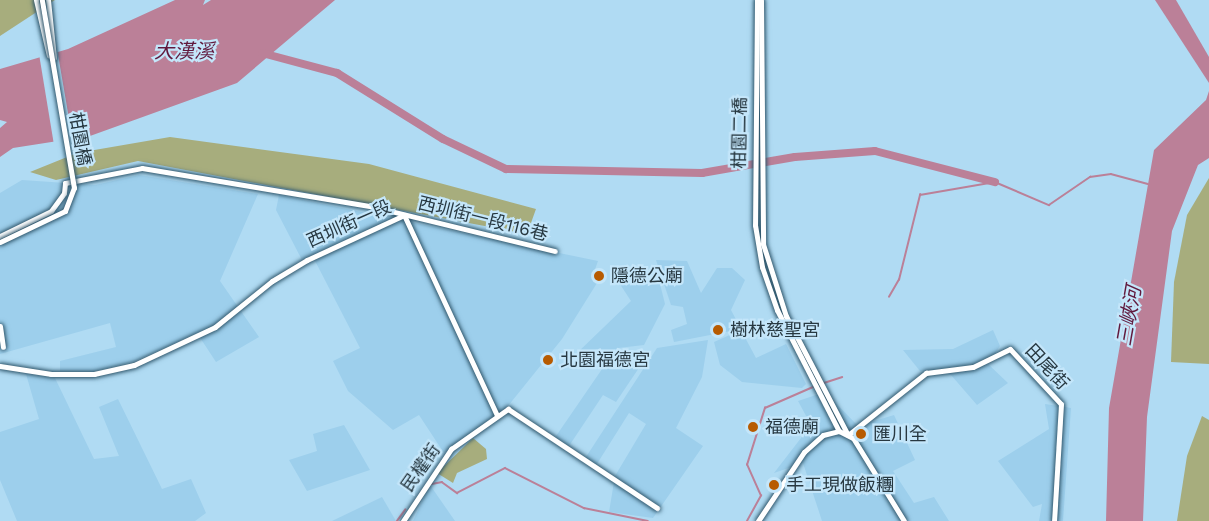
<!DOCTYPE html>
<meta charset="utf-8">
<style>
body{margin:0}
#map{position:relative;width:1209px;height:521px;overflow:hidden;background:#b0dbf3;font-family:"Work Sans","Noto Sans TC",sans-serif}
div>[style]{position:absolute}
.built>*{inset:0;background:#9dcfec}
.green>*{inset:0;background:#a7ad7d}
.water>*{inset:0;background:#bb8098}
.pier>*{inset:0;background:#b0dbf3}
.stream>*{height:1.5px;margin:-0.75px;padding:0 0.75px;transform-origin:0.75px;border-radius:0.75px;background:#bb8098}
.river>*{height:8px;margin:-4px;padding:0 4px;transform-origin:4px;border-radius:4px;background:#bb8098}
.roads{filter:drop-shadow(0 0 2px #30576c) drop-shadow(0 0 2px #30576c)}
.minor>*{height:5px;margin:-2.5px;padding:0 2.5px;transform-origin:2.5px;border-radius:2.5px;background:#fff}
.bridges{filter:drop-shadow(0 0 2px #30576c) drop-shadow(0 0 2px #30576c)}
.minor-bridge>*{height:5px;margin:-2.5px;padding:0 2.5px;transform-origin:2.5px;border-radius:2.5px;background:#fff}
.dots>*{width:16px;height:16px;translate:-50% -50%;box-sizing:border-box;border:3px solid #c4e6fa;border-radius:50%}
span{translate:-50% -50%;white-space:nowrap;text-align:center;line-height:1.15;-webkit-text-stroke:4.5px #c4e6fa;paint-order:stroke}
.street-label{font-size:18px;color:#273841}
.poi-label{font-size:18px;color:#273841}
.left{translate:0 -50%;text-align:left}
.water-label{font-size:20px;color:#61193d;font-style:italic}
</style>
<div id="map">
<div class="built">
<i style="clip-path:polygon(139px 175px,258px 194px,220px 281px,259px 337px,216px 362px,197px 333px,135px 361px,92px 372px,60px 371px,60px 361px,116px 347px,110px 323px,0 354px,0 193px,22px 180px,95px 185px)"></i>
<i style="clip-path:polygon(279px 195px,598px 261px,592px 278px,597px 283px,562px 339px,508px 406px,444px 453px,419px 415px,393px 430px,348px 391px,333px 361px,360px 348px,312px 255px,302px 260px,276px 210px)"></i>
<i style="clip-path:polygon(656px 260px,687px 261px,701px 293px,717px 268px,732px 268px,745px 280px,731px 310px,741px 329px,674px 342px,671px 330px,687px 324px,683px 307px,671px 305px)"></i>
<i style="clip-path:polygon(614px 265px,658px 276px,665px 304px,644px 345px,618px 348px,594px 360px,579px 358px,576px 354px,631px 301px,612px 272px)"></i>
<i style="clip-path:polygon(741px 330px,756px 358px,786px 344px,806px 384px,802px 388px,742px 382px,720px 365px,714px 342px)"></i>
<i style="clip-path:polygon(993px 330px,1000px 346px,988px 364px,1008px 383px,977px 405px,951px 375px,920px 371px,903px 350px,953px 349px)"></i>
<i style="clip-path:polygon(708px 340px,702px 377px,676px 428px,703px 446px,653px 518px,609px 512px,615px 476px,646px 424px,629px 413px,595px 467px,584px 460px,657px 348px)"></i>
<i style="clip-path:polygon(651px 350px,616px 402px,603px 395px,567px 449px,554px 439px,611px 356px)"></i>
<i style="clip-path:polygon(26px 374px,55px 378px,94px 459px,119px 456px,99px 407px,118px 399px,162px 489px,191px 479px,206px 513px,195px 521px,17px 521px,0 480px,0 432px,39px 419px)"></i>
<i style="clip-path:polygon(825px 392px,858px 426px,894px 415px,915px 460px,893px 471px,914px 503px,934px 497px,949px 521px,822px 521px,803px 463px,774px 473px,811px 425px,798px 401px)"></i>
<i style="clip-path:polygon(1045px 404px,1071px 408px,1063px 521px,1039px 521px,1042px 504px,1033px 507px,998px 461px,1049px 429px)"></i>
<i style="clip-path:polygon(344px 425px,370px 470px,307px 491px,289px 460px,317px 451px,313px 434px)"></i>
<i style="clip-path:polygon(430px 485px,455px 521px,413px 521px)"></i>
<i style="clip-path:polygon(382px 497px,396px 521px,332px 521px)"></i>
</div>
<div class="green">
<i style="clip-path:polygon(0 0,55px 0,0 36px)"></i>
<i style="clip-path:polygon(170px 137px,369px 164px,536px 209px,527px 234px,138px 161px,56px 180px,30px 172px,77px 153px)"></i>
<i style="clip-path:polygon(1209px 178px,1209px 364px,1171px 362px,1174px 282px,1187px 215px)"></i>
<i style="clip-path:polygon(1202px 416px,1209px 420px,1209px 521px,1177px 521px,1187px 456px)"></i>
<i style="clip-path:polygon(473px 438px,486px 449px,487px 459px,457px 473px,453px 483px,437px 473px)"></i>
</div>
<div class="water">
<i style="clip-path:polygon(175px 0,205px 0,203px 5px,211px 0,335px 0,237px 83px,90px 136px,13px 148px,0 157px,0 128px,7px 122px,0 120px,0 69px,68px 49px)"></i>
<i style="clip-path:polygon(1155px 0,1176px 0,1209px 57px,1209px 83px)"></i>
<i style="clip-path:polygon(1209px 91px,1209px 158px,1198px 165px,1172px 231px,1147px 417px,1143px 521px,1106px 521px,1109px 408px,1154px 150px,1206px 100px)"></i>
</div>
<div class="pier">
<i style="clip-path:polygon(57px 49px,73px 142px,54px 145px,39px 54px)"></i>
</div>
<div class="stream">
<i style="left:889px;top:297px;width:20px;rotate:-60deg"></i>
<i style="left:899px;top:280px;width:88px;rotate:-76.1deg"></i>
<i style="left:920px;top:195px;width:76px;rotate:-9.8deg"></i>
<i style="left:995px;top:182px;width:59px;rotate:23.1deg"></i>
<i style="left:1049px;top:205px;width:50px;rotate:-34.3deg"></i>
<i style="left:1090px;top:177px;width:21px;rotate:-8deg"></i>
<i style="left:1111px;top:174px;width:38px;rotate:15deg"></i>
<i style="left:824px;top:383px;width:19px;rotate:-18deg"></i>
<i style="left:432px;top:484px;width:10px;rotate:-11deg"></i>
<i style="left:442px;top:482px;width:19px;rotate:36deg"></i>
<i style="left:457px;top:493px;width:54px;rotate:-27.5deg"></i>
<i style="left:505px;top:468px;width:89px;rotate:26.9deg"></i>
<i style="left:584px;top:508px;width:65px;rotate:11.5deg"></i>
<i style="left:397px;top:521px;width:14px;rotate:-54deg"></i>
<i style="left:747px;top:521px;width:29px;rotate:-61deg"></i>
<i style="left:761px;top:496px;width:34px;rotate:-114deg"></i>
<i style="left:747px;top:465px;width:60px;rotate:-72.5deg"></i>
<i style="left:765px;top:408px;width:52px;rotate:-23.6deg"></i>
</div>
<div class="river">
<i style="left:262px;top:53px;width:78px;rotate:14.9deg"></i>
<i style="left:337px;top:73px;width:125px;rotate:31.9deg"></i>
<i style="left:443px;top:139px;width:70px;rotate:25.5deg"></i>
<i style="left:506px;top:169px;width:196px;rotate:1.2deg"></i>
<i style="left:702px;top:173px;width:94px;rotate:-9.8deg"></i>
<i style="left:795px;top:157px;width:80px;rotate:-4.3deg"></i>
<i style="left:875px;top:151px;width:124px;rotate:14.5deg"></i>
</div>
<div class="roads">
<div class="minor">
<i style="left:36px;top:0;width:57px;rotate:76.9deg"></i>
<i style="left:48px;top:0;width:58px;rotate:84.1deg"></i>
<i style="left:757px;top:0;width:225px;rotate:90.5deg"></i>
<i style="left:755px;top:225px;width:43px;rotate:80.5deg"></i>
<i style="left:762px;top:267px;width:46px;rotate:70.8deg"></i>
<i style="left:777px;top:310px;width:136px;rotate:62.9deg"></i>
<i style="left:761px;top:0;width:244px;rotate:89.5deg"></i>
<i style="left:763px;top:244px;width:76px;rotate:72.3deg"></i>
<i style="left:786px;top:316px;width:134px;rotate:62.5deg"></i>
<i style="left:848px;top:435px;width:100px;rotate:-38.5deg"></i>
<i style="left:926px;top:373px;width:47px;rotate:-7.3deg"></i>
<i style="left:973px;top:367px;width:41px;rotate:-25.9deg"></i>
<i style="left:1010px;top:349px;width:75px;rotate:47.2deg"></i>
<i style="left:1061px;top:404px;width:117px;rotate:93.4deg"></i>
<i style="left:404px;top:215px;width:221px;rotate:65.1deg"></i>
<i style="left:0;top:236px;width:57px;rotate:-26.1deg"></i>
<i style="left:51px;top:211px;width:22px;rotate:-54deg"></i>
<i style="left:64px;top:193px;width:10px;rotate:-84deg"></i>
<i style="left:65px;top:183px;width:78px;rotate:-11deg"></i>
<i style="left:142px;top:168px;width:235px;rotate:9.5deg"></i>
<i style="left:374px;top:207px;width:186px;rotate:13.7deg"></i>
<i style="left:0;top:326px;width:21px;rotate:82deg"></i>
<i style="left:0;top:366px;width:52px;rotate:8.9deg"></i>
<i style="left:51px;top:374px;width:43px"></i>
<i style="left:94px;top:374px;width:41px;rotate:-12.7deg"></i>
<i style="left:134px;top:365px;width:89px;rotate:-25.1deg"></i>
<i style="left:215px;top:327px;width:73px;rotate:-38.9deg"></i>
<i style="left:272px;top:281px;width:41px;rotate:-31deg"></i>
<i style="left:307px;top:260px;width:107px;rotate:-24.9deg"></i>
<i style="left:403px;top:521px;width:87px;rotate:-56.3deg"></i>
<i style="left:451px;top:449px;width:70px;rotate:-35.1deg"></i>
<i style="left:508px;top:409px;width:179px;rotate:33.6deg"></i>
<i style="left:758px;top:521px;width:83px;rotate:-56.3deg"></i>
<i style="left:804px;top:452px;width:25px;rotate:-42deg"></i>
<i style="left:823px;top:435px;width:16px;rotate:-14deg"></i>
<i style="left:839px;top:431px;width:16px;rotate:27deg"></i>
<i style="left:853px;top:438px;width:97px;rotate:58.4deg"></i>
</div>
</div>
<div class="bridges">
<div class="minor-bridge">
<i style="left:0;top:242px;width:72px;rotate:-25.5deg"></i>
<i style="left:65px;top:211px;width:25px;rotate:-69deg"></i>
<i style="left:74px;top:188px;width:191px;rotate:-99.7deg"></i>
</div>
</div>
<div class="dots">
<i style="left:599px;top:276px;background:#b75b01"></i>
<i style="left:718px;top:330px;background:#b75b01"></i>
<i style="left:548px;top:360px;background:#b75b01"></i>
<i style="left:753px;top:427px;background:#b75b01"></i>
<i style="left:861px;top:434px;background:#b75b01"></i>
<i style="left:774px;top:485px;background:#b75b01"></i>
</div>
<div class="street-label">
<span style="left:740px;top:133px;rotate:-89deg">柑園二橋</span>
<span style="left:80px;top:139px;rotate:80deg">柑園橋</span>
<span style="left:483px;top:219px;rotate:14deg">西圳街一段116巷</span>
<span style="left:349px;top:224px;rotate:-24deg">西圳街一段</span>
<span style="left:1047px;top:367px;rotate:47deg">田尾街</span>
<span style="left:421px;top:468px;rotate:-55deg">民權街</span>
</div>
<div class="poi-label">
<span class="left" style="left:611px;top:276px">隱德公廟</span>
<span class="left" style="left:730px;top:330px">樹林慈聖宮</span>
<span class="left" style="left:560px;top:360px">北園福德宮</span>
<span class="left" style="left:765px;top:427px">福德廟</span>
<span class="left" style="left:873px;top:434px">匯川全</span>
<span class="left" style="left:786px;top:485px">手工現做飯糰</span>
</div>
<div class="water-label">
<span style="left:184px;top:51px">大漢溪</span>
<span style="left:1129px;top:316px;rotate:-80deg">三峽河</span>
</div>
</div>
